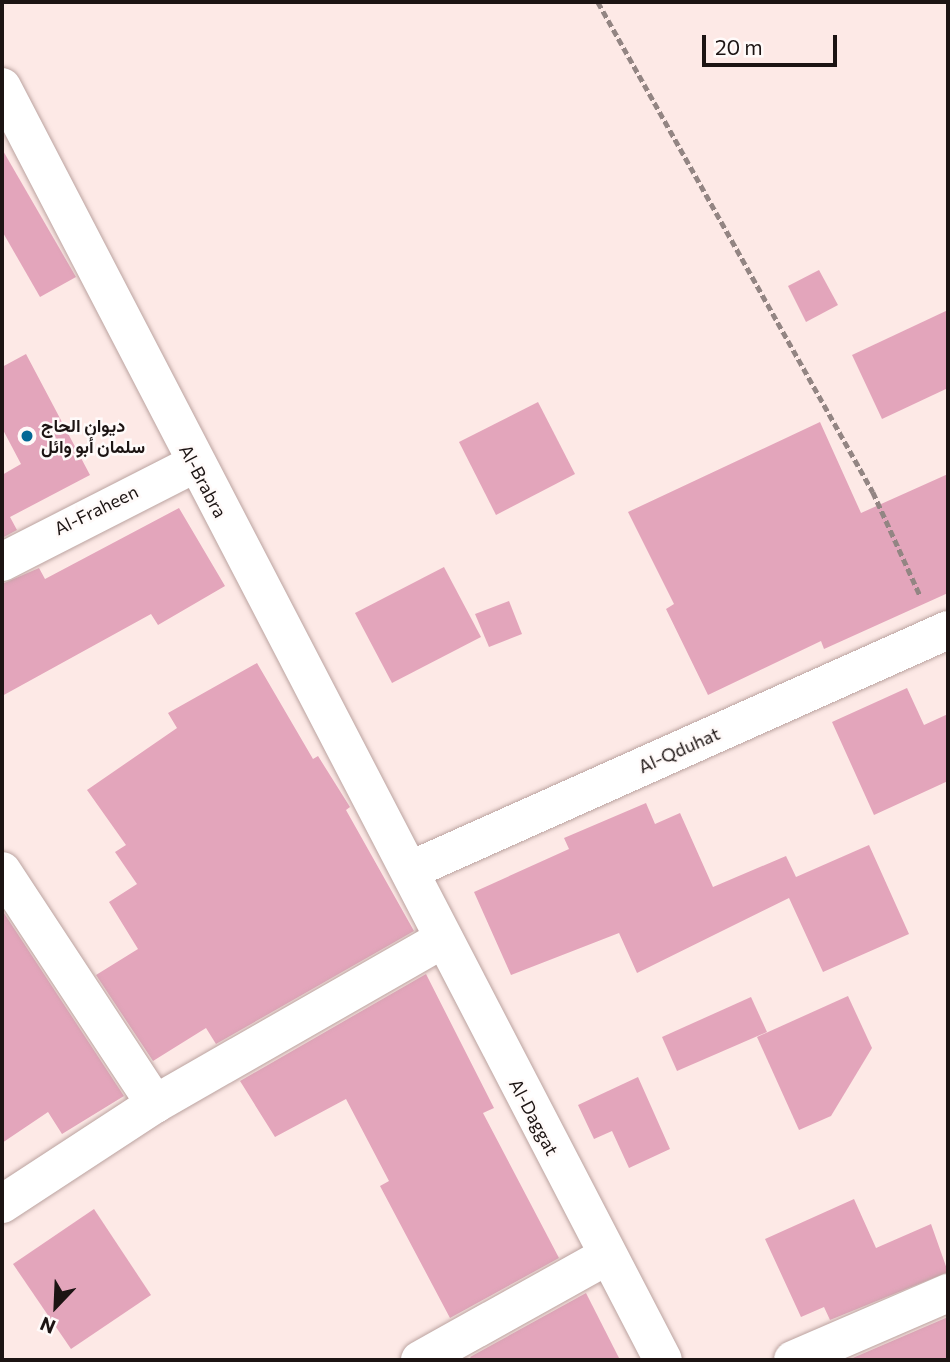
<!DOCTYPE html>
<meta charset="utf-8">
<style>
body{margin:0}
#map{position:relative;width:950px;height:1362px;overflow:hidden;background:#fde9e6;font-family:Commissioner,Vazirmatn,sans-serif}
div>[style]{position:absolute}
.building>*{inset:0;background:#e3a5bb}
.path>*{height:4.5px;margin-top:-2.25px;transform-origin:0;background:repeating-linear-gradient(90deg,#938583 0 7px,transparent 0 10.5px)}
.roads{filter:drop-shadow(0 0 2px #bba3a0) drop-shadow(0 0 2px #bba3a0)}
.minor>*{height:38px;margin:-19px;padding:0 19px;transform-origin:19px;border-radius:19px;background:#fff}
.dots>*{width:19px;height:19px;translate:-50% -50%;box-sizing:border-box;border:4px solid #fffaf9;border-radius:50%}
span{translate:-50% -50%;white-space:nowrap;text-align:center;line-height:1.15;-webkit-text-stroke:5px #fffaf9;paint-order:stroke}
.poi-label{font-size:18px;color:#1c1413;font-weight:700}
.left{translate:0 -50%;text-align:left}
.street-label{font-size:18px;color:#1c1413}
.frame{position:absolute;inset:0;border:4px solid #1c1413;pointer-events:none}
.north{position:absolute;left:21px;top:1271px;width:70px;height:70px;-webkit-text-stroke:5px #fffaf9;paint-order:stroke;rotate:203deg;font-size:19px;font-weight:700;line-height:28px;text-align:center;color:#1c1413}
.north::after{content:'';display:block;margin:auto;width:24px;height:32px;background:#1c1413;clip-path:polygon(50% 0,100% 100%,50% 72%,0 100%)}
.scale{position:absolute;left:702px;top:35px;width:135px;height:32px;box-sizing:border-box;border:4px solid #1c1413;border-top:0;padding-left:9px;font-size:21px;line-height:24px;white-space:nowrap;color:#1c1413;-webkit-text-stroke:5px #fffaf9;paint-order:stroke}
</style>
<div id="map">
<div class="building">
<i style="clip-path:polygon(2px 149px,76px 277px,40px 297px,2px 231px)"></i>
<i style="clip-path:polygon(819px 270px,838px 305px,806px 322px,788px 286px)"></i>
<i style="clip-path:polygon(948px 310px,948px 388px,882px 419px,852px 355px)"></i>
<i style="clip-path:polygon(26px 354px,90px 475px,10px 517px,17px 530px,2px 538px,2px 475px,21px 464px,2px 428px,2px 367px)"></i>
<i style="clip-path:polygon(538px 402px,575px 474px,496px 515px,459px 442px)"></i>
<i style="clip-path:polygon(820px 422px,861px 513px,948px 474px,948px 593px,824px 649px,821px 641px,708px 695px,666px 609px,674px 604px,628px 512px)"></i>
<i style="clip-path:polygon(179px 508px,225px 586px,158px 625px,151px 614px,2px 696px,2px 584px,39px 568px,45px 579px)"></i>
<i style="clip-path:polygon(444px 567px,481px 637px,392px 683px,355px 613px)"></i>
<i style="clip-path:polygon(509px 601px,522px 634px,489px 647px,475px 614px)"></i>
<i style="clip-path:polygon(257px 663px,313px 759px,318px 756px,350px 807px,346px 810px,414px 931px,216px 1044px,206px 1028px,153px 1061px,96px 975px,138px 949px,109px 902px,137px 884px,115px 852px,126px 845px,87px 790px,177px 728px,168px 713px)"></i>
<i style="clip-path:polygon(907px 688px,924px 725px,948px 714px,948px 781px,874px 815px,832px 722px)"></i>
<i style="clip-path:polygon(646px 803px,655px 824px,680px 813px,713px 887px,786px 856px,796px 877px,869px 845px,909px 934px,823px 972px,789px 898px,637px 973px,619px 933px,511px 975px,474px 892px,569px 849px,564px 838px)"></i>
<i style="clip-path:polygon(2px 910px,124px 1096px,62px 1134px,48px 1112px,2px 1143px)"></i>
<i style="clip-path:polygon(426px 974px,494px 1108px,483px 1113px,559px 1258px,450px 1318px,380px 1186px,389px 1181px,346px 1099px,275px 1137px,240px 1081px)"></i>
<i style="clip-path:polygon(848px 996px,872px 1048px,831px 1116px,799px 1130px,757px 1037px)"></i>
<i style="clip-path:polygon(751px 997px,767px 1032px,677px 1071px,662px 1037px)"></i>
<i style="clip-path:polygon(638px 1077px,670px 1149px,629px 1168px,612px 1131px,594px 1139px,578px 1105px)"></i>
<i style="clip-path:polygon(854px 1199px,876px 1248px,931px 1224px,948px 1272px,830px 1320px,824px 1307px,801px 1317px,765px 1239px)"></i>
<i style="clip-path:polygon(94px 1209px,151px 1295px,71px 1349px,13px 1264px)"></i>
<i style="clip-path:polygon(586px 1293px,620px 1360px,472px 1360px,470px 1357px)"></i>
<i style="clip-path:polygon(948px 1317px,948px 1360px,848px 1360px)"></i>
</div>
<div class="path">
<i style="left:598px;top:2px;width:562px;rotate:60.7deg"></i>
<i style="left:873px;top:492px;width:113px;rotate:65.5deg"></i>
</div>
<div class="roads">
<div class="minor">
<i style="left:2px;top:87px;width:1434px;rotate:62.56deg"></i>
<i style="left:2px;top:562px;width:216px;rotate:-27deg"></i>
<i style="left:411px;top:870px;width:588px;rotate:-24.08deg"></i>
<i style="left:2px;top:871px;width:279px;rotate:56.7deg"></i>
<i style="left:2px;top:1204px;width:183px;rotate:-33.2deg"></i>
<i style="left:155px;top:1104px;width:330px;rotate:-29.8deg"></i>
<i style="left:420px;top:1360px;width:214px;rotate:-29.1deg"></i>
<i style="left:793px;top:1360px;width:169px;rotate:-23.4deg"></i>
</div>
</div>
<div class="dots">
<i style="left:27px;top:436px;background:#036896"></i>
</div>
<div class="poi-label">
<span class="left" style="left:41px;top:436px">ديوان الحاج<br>سلمان أبو وائل</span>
</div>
<div class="street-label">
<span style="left:203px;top:481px;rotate:62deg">Al-Brabra</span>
<span style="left:96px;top:510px;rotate:-26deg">Al-Fraheen</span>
<span style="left:679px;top:750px;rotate:-24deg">Al-Qduhat</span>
<span style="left:534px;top:1117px;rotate:62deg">Al-Daggat</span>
</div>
<div class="frame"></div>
<div class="north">N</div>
<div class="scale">20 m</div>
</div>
